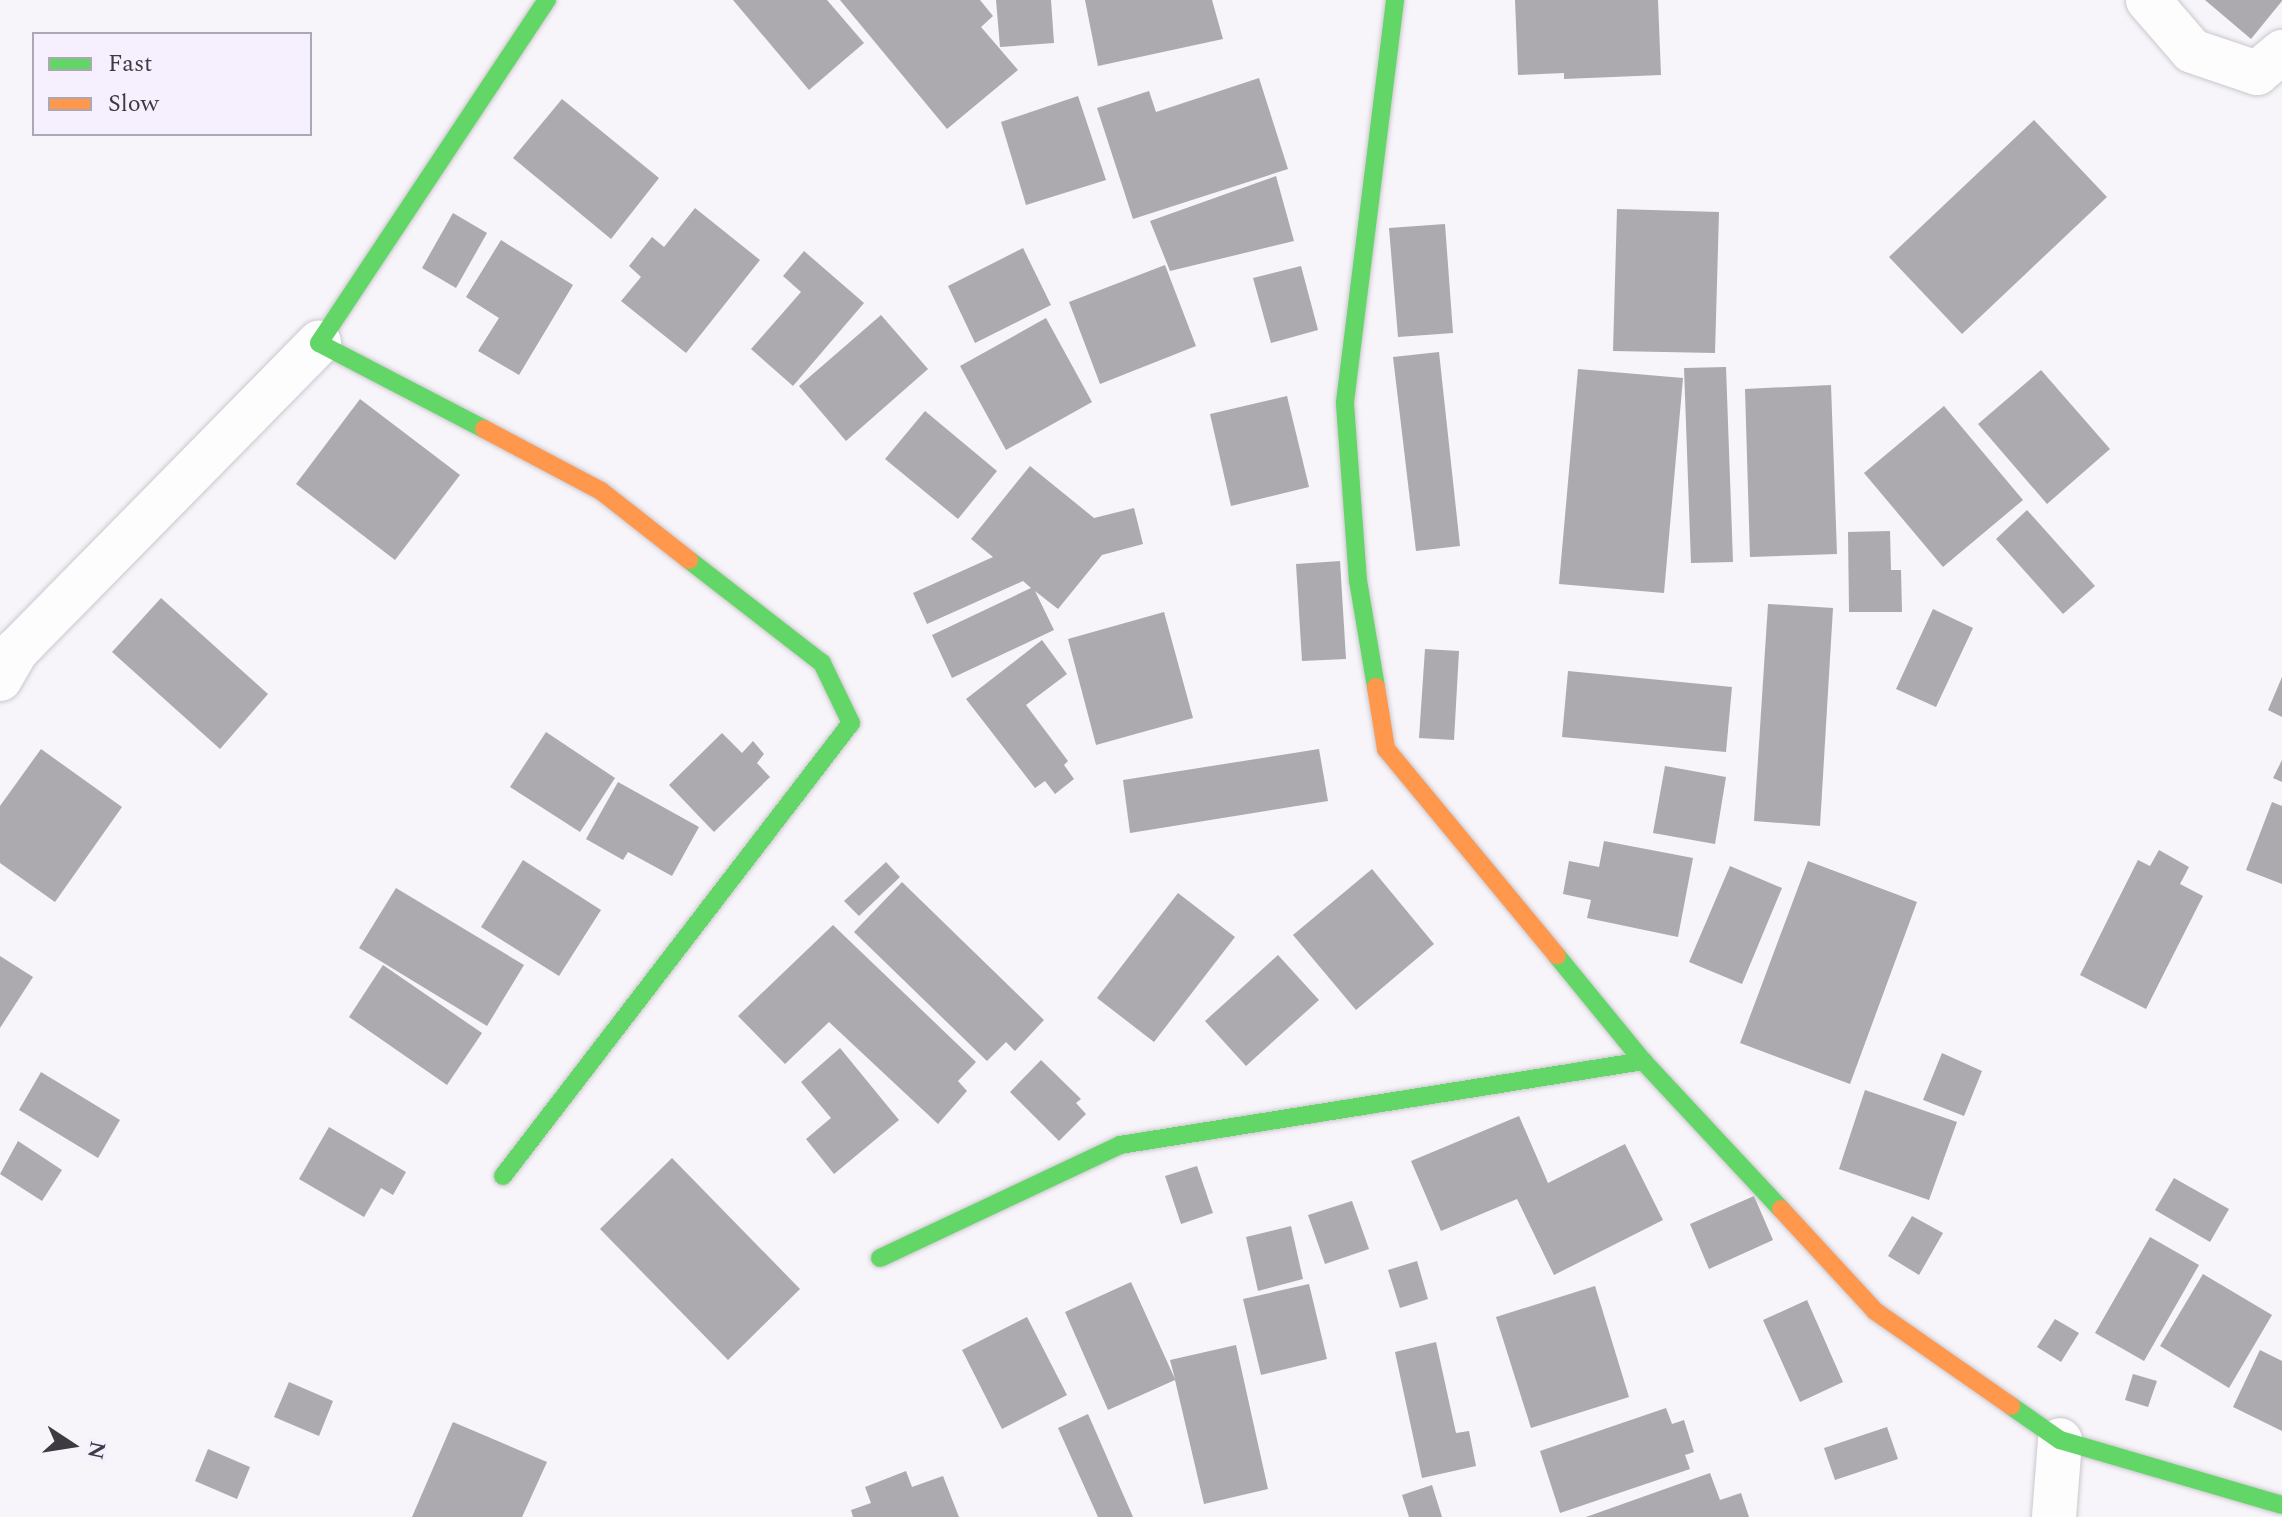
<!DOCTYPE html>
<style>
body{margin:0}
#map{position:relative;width:2282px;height:1517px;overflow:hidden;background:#f7f4fa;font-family:Spectral,serif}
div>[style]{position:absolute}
.building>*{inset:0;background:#aca9af}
.roads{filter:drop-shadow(0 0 2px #cac8cd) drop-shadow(0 0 2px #cac8cd)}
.street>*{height:44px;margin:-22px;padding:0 22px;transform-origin:22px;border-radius:22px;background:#fefdfe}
.fast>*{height:18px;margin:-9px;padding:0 9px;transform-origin:9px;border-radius:9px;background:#63d668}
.slow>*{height:18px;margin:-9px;padding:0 9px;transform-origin:9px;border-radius:9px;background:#ff974d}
span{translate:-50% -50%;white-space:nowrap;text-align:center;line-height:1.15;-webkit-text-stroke:8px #f6f0fe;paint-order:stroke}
.legend{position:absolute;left:32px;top:32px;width:280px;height:104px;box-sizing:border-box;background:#f6f0fe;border:2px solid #aca8b2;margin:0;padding:10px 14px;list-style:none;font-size:24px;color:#3d3b41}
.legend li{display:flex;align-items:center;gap:16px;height:40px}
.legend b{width:40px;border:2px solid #aca8b2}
.north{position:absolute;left:32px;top:1405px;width:80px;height:80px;-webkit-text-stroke:6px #f6f0fe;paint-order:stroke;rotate:102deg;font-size:22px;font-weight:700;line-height:32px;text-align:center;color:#3d3b41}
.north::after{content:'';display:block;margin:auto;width:28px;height:36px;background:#3d3b41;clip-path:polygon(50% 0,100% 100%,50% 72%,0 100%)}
</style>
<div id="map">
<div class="building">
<i style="clip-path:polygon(733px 0,827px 0,864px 43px,809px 90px)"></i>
<i style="clip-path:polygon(840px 0,980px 0,993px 16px,981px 27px,1018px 70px,947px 129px)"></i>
<i style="clip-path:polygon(996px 0,1051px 0,1054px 43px,1000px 47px)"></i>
<i style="clip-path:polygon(1085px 0,1212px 0,1223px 39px,1098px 66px)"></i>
<i style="clip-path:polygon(1515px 0,1658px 0,1661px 75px,1564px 79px,1564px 73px,1518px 75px)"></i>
<i style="clip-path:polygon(2205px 0,2282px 0,2282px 1px,2251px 39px)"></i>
<i style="clip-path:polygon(1259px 78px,1288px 169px,1133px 219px,1097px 108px,1149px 91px,1156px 112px)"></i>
<i style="clip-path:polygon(1078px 96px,1106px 180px,1026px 205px,1001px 122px)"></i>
<i style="clip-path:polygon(562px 99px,659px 178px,611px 239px,513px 158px)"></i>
<i style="clip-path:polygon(2034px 120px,2107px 197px,1962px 334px,1889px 257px)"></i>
<i style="clip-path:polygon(1276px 176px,1294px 241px,1170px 271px,1150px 221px)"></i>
<i style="clip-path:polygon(695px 208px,760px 260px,686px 353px,621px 301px,641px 277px,629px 266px,652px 237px,664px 247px)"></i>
<i style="clip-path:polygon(1617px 209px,1719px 212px,1715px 353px,1613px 351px)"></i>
<i style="clip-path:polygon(453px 213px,487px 233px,456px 288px,422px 268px)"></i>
<i style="clip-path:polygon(1445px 224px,1453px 333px,1398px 337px,1389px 228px)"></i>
<i style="clip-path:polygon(501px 240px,573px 285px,519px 375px,478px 351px,499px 318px,466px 297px)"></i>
<i style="clip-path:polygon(1023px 248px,1051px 305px,975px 343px,948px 286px)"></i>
<i style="clip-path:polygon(804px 251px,864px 303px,793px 386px,751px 349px,801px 292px,783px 276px)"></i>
<i style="clip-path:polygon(1165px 265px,1196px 346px,1100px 384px,1069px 302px)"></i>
<i style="clip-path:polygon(1301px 266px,1318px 330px,1271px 343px,1253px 278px)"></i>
<i style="clip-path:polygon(881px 315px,928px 369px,846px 441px,799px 386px)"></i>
<i style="clip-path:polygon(1046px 318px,1092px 402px,1006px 450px,960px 366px)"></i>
<i style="clip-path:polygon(1439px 352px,1460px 546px,1416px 551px,1393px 357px)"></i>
<i style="clip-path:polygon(1726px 367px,1733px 562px,1691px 563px,1684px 368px)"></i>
<i style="clip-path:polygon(1578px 369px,1683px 378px,1664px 593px,1559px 584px)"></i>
<i style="clip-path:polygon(2041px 370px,2110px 449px,2047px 504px,1978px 424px)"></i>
<i style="clip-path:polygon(1831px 385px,1837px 554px,1750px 557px,1745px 389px)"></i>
<i style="clip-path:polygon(1287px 396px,1309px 487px,1231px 506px,1210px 414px)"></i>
<i style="clip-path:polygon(360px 399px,460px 475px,395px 560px,296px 484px)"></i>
<i style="clip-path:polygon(1944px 406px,2023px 500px,1943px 567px,1864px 473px)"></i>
<i style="clip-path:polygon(925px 411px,997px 471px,958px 519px,885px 459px)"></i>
<i style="clip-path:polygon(1030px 466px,1094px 518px,1134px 508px,1143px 544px,1102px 555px,1058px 609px,1035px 591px,1054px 630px,952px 678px,932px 635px,1031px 588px,1023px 581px,927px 624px,913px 593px,993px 557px,971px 539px)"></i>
<i style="clip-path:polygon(2027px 510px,2095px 586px,2063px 614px,1996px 539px)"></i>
<i style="clip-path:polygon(1890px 531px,1891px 570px,1901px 570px,1902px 612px,1849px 612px,1848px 532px)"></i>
<i style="clip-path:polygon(1340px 561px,1346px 659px,1302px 661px,1296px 564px)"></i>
<i style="clip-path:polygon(161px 598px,268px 694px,220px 749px,112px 652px)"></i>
<i style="clip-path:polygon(1768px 604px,1833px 608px,1820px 826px,1754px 821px)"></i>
<i style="clip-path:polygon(1933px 609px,1973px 628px,1936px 707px,1896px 689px)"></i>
<i style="clip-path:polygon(1164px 612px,1193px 718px,1096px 745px,1068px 639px)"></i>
<i style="clip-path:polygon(1042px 640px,1067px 674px,1026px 705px,1068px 761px,1064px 765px,1074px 779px,1055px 794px,1045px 781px,1035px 788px,966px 699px)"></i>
<i style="clip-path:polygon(1425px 649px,1459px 651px,1454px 740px,1419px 738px)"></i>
<i style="clip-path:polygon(1568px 671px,1732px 687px,1726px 752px,1562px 737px)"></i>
<i style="clip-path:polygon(2282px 677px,2282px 717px,2268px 710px)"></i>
<i style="clip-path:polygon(546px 732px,615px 778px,580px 832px,510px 787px)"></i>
<i style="clip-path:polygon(722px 733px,742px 753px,753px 741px,764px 754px,757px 763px,770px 777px,714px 832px,669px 785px)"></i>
<i style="clip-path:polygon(41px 749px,122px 807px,55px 902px,0 863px,0 806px)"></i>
<i style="clip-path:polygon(1319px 749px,1328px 801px,1130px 833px,1123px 780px)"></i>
<i style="clip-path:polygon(2282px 760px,2282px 782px,2273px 778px)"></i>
<i style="clip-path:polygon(1665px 766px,1726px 777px,1715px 844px,1653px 833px)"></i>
<i style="clip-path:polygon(618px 782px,699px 827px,672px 876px,628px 852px,623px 860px,586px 839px)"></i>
<i style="clip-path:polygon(2272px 802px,2282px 806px,2282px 884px,2246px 870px)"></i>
<i style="clip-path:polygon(1604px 841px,1693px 858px,1678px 937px,1587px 918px,1591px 900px,1563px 894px,1569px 861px,1599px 867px)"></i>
<i style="clip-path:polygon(2159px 850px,2189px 867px,2180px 884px,2203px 896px,2146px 1009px,2080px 975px,2138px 860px,2150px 866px)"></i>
<i style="clip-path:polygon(523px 860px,601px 910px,559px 976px,481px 927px)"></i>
<i style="clip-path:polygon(1808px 861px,1917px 902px,1850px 1084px,1740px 1043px)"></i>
<i style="clip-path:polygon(886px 862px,900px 877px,859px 916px,844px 901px)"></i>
<i style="clip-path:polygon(1730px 866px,1782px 888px,1742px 984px,1689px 962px)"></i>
<i style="clip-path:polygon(1372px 869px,1434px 944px,1356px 1010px,1293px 935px)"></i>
<i style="clip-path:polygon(902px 882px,1044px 1020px,1015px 1051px,1006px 1042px,987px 1061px,854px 932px)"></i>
<i style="clip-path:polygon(396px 888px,524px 965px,487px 1026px,359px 948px)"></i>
<i style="clip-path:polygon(1178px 893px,1235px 937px,1154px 1042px,1097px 998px)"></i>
<i style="clip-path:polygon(833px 925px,976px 1062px,958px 1081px,967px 1091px,938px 1124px,829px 1022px,785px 1064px,738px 1016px)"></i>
<i style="clip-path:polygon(1278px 955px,1319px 1000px,1246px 1066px,1205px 1021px)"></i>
<i style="clip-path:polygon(0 956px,33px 977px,0 1028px)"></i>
<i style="clip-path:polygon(383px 965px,482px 1033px,447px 1085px,349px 1017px)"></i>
<i style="clip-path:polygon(840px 1048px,899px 1120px,834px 1174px,806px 1139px,831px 1118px,801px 1082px)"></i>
<i style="clip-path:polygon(1942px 1053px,1982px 1071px,1964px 1116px,1923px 1100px)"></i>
<i style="clip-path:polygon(1041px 1060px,1081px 1099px,1076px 1103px,1086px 1114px,1059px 1141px,1010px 1092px)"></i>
<i style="clip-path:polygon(41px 1072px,120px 1120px,98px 1158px,19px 1110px)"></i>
<i style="clip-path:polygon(1865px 1090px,1957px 1122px,1929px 1200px,1839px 1169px)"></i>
<i style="clip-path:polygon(1519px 1116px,1548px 1183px,1625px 1144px,1663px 1220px,1554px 1275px,1517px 1199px,1441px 1231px,1411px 1161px)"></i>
<i style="clip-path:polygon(329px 1127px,406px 1172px,393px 1195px,381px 1188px,364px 1217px,299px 1179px)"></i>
<i style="clip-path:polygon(18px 1141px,62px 1170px,42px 1201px,0 1174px)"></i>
<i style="clip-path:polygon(672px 1158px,800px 1289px,728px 1360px,600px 1229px)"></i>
<i style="clip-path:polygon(1197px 1166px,1213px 1213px,1181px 1224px,1165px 1176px)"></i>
<i style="clip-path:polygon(2174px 1178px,2229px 1209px,2210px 1242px,2155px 1210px)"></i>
<i style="clip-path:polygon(1754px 1196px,1773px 1240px,1709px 1269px,1690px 1224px)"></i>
<i style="clip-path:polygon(1352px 1201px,1369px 1249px,1325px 1264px,1308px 1215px)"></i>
<i style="clip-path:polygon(1912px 1216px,1943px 1233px,1919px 1275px,1888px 1256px)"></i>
<i style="clip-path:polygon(1291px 1226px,1303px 1279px,1258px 1291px,1246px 1237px)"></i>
<i style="clip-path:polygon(2150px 1237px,2199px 1265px,2144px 1361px,2095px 1333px)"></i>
<i style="clip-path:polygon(1417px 1261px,1428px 1299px,1400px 1308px,1388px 1270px)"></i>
<i style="clip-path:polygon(2203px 1274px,2272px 1315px,2229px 1388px,2160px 1346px)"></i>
<i style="clip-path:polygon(1131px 1282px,1175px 1379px,1170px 1360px,1236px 1345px,1268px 1489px,1204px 1504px,1175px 1380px,1108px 1410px,1065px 1312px)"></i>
<i style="clip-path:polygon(1309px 1284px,1327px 1359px,1261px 1375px,1243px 1299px)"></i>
<i style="clip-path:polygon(1595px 1286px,1629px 1397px,1531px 1428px,1496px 1317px)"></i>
<i style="clip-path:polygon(1807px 1300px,1843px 1382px,1800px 1402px,1763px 1320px)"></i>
<i style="clip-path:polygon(1027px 1317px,1067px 1395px,1002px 1429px,962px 1350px)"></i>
<i style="clip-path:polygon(2055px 1319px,2079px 1333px,2061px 1362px,2037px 1347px)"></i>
<i style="clip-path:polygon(1436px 1342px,1456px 1433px,1469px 1431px,1476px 1466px,1422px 1478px,1395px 1352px)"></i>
<i style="clip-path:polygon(2260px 1350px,2282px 1361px,2282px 1431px,2233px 1407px)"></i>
<i style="clip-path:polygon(2133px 1374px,2157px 1381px,2148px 1407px,2125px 1400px)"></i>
<i style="clip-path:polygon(289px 1382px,333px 1401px,319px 1436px,274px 1417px)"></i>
<i style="clip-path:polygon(1666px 1408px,1672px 1424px,1684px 1420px,1694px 1452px,1685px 1455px,1690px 1469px,1560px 1513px,1540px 1451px)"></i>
<i style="clip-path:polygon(1088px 1414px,1133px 1517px,1098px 1517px,1058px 1428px)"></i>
<i style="clip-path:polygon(453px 1422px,547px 1462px,522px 1517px,412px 1517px)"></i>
<i style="clip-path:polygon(1887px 1427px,1898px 1459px,1835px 1480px,1824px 1448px)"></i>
<i style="clip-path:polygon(208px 1449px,250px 1467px,237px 1499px,195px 1481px)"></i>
<i style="clip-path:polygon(906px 1471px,912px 1487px,943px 1476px,959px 1517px,853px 1517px,851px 1510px,871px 1503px,865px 1487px)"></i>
<i style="clip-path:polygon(1710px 1473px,1720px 1500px,1741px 1493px,1749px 1517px,1586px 1517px)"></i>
<i style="clip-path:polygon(1432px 1485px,1442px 1517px,1409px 1517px,1402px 1495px)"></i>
</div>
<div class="roads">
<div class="street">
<i style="left:2148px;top:0;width:67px;rotate:49.2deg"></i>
<i style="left:2192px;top:51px;width:69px;rotate:18.7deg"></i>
<i style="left:2257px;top:73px;width:33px;rotate:-40deg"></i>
<i style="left:0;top:679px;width:34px;rotate:-60deg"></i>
<i style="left:17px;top:650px;width:431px;rotate:-45.5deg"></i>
<i style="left:2054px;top:1517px;width:77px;rotate:-85.5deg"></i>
</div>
<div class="fast">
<i style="left:484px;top:429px;width:186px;rotate:-152.5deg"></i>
<i style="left:319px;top:343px;width:412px;rotate:-56.4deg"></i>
<i style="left:1376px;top:687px;width:108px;rotate:-99.6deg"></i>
<i style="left:1358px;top:581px;width:179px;rotate:-94.2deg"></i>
<i style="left:1345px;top:402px;width:405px;rotate:-82.9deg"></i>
<i style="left:1557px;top:956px;width:136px;rotate:50.7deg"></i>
<i style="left:503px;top:1176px;width:571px;rotate:-52.47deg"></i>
<i style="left:851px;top:723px;width:67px;rotate:-115.8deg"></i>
<i style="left:822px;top:663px;width:168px;rotate:-142.2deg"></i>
<i style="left:880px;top:1258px;width:265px;rotate:-25.2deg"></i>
<i style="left:1120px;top:1145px;width:530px;rotate:-9.12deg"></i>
<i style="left:1643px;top:1061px;width:202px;rotate:47deg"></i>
<i style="left:2011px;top:1406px;width:60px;rotate:34.8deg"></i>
<i style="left:2060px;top:1440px;width:231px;rotate:16.3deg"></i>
</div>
<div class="slow">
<i style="left:484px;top:429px;width:132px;rotate:27.9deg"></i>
<i style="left:601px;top:491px;width:112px;rotate:38.1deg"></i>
<i style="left:1376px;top:687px;width:63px;rotate:80.8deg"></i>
<i style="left:1386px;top:749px;width:268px;rotate:50.4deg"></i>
<i style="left:1781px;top:1209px;width:139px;rotate:47.3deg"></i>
<i style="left:1875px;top:1311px;width:166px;rotate:34.9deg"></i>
</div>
</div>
<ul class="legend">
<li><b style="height:10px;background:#63d668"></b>Fast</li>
<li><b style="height:10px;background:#ff974d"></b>Slow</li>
</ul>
<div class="north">N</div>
</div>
